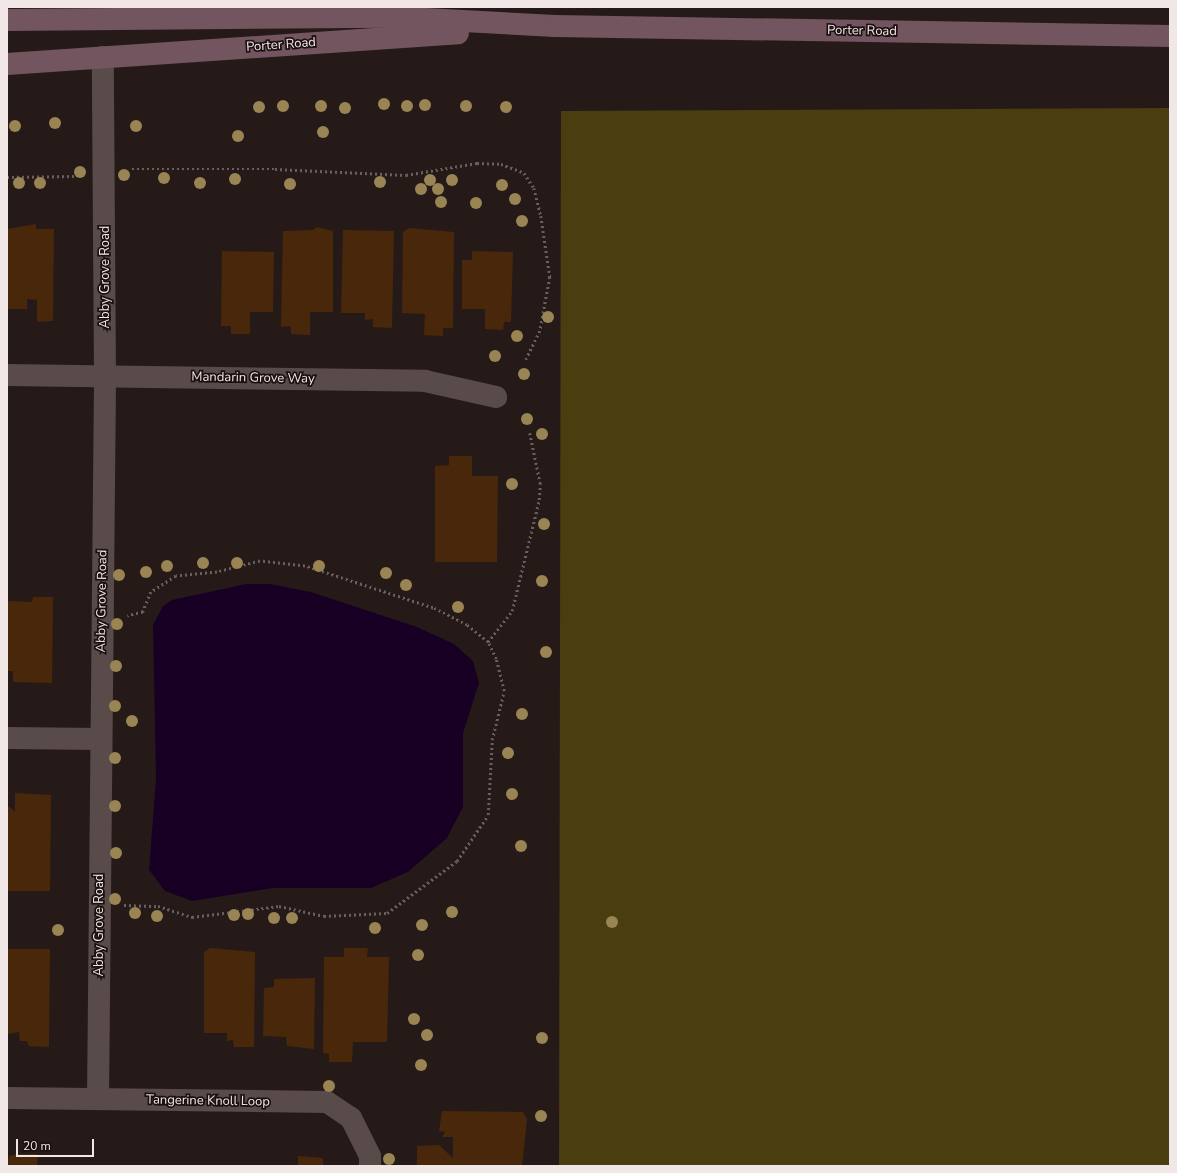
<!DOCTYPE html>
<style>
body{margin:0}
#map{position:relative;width:1177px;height:1173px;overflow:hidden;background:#261a19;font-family:"Nunito Sans",sans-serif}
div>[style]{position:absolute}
.green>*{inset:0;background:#4a3d10}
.water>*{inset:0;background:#180024}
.building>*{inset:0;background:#49270a}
.path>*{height:2.5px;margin-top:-1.25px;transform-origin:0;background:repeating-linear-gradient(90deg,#6a5f5e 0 2px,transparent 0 5px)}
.minor>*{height:22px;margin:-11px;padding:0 11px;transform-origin:11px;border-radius:11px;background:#594b4a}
.secondary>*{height:22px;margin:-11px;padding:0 11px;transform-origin:11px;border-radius:11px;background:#72555e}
.trees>*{width:12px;height:12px;margin:-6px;border-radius:50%;background:#998454}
span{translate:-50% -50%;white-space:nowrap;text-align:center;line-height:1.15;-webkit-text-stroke:3.5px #1c1110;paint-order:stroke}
.street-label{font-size:13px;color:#f0e7e6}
.frame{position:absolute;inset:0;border:8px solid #f0e7e6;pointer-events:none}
.scale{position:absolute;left:16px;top:1139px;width:78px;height:18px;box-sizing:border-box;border:2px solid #f0e7e6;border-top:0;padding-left:5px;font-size:12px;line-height:14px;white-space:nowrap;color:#f0e7e6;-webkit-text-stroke:3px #1c1110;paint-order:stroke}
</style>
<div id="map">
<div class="green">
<i style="clip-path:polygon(1170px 108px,1170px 1166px,559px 1166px,561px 111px)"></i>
</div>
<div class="water">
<i style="clip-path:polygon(246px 584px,270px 584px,311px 592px,417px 627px,454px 644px,473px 661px,479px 683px,463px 733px,463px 807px,447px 838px,408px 872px,371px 888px,273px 888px,192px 901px,165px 891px,149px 870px,156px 779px,153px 625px,163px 606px,172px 600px)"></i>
</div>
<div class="building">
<i style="clip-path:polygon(36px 224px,36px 229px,54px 229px,53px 321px,37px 322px,37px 300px,27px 299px,27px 309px,7px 309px,7px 229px)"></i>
<i style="clip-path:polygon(317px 227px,333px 231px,333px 312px,310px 312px,310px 335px,291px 334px,291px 326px,281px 327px,283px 231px,313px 230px)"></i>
<i style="clip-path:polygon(409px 228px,454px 232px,453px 328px,443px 328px,443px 336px,424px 335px,425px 314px,402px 313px,403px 232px)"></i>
<i style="clip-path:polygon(343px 230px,394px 231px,392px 328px,373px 327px,373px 319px,365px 320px,365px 313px,341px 313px)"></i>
<i style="clip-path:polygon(222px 251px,274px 252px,273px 312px,250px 312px,250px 334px,231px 334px,231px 326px,221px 326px)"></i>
<i style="clip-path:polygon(472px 251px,513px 252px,511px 322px,504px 322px,503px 330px,485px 329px,485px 309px,462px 309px,462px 260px,472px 260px)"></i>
<i style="clip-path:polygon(449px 456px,472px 456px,472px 476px,498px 476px,497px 562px,435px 562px,435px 466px,449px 465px)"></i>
<i style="clip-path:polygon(33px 597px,53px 597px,52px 683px,13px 682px,13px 671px,7px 671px,7px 601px,32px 602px)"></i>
<i style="clip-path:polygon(15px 793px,51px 795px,50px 891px,7px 891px,7px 805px,15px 812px)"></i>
<i style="clip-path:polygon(210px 948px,255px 952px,254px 1047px,234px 1047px,233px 1040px,227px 1041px,227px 1033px,204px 1033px,204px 952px)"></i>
<i style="clip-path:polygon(344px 948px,368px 948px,367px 957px,389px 957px,387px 1042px,353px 1042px,352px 1062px,329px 1062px,329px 1054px,323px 1053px,324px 957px,344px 957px)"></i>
<i style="clip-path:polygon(7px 949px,50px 949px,49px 1047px,29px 1046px,27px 1041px,20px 1041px,19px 1032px,7px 1034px)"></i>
<i style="clip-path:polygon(315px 978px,314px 1049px,287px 1046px,286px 1037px,263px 1036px,264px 988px,274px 987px,274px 979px)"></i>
<i style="clip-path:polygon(442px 1111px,523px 1112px,527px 1119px,522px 1166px,417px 1166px,417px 1146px,439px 1145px,453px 1158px,453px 1137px,442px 1137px,445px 1132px,439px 1131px)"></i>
<i style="clip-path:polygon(17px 1154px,38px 1154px,37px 1166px,7px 1166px,9px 1156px)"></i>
<i style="clip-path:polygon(298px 1156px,323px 1158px,323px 1166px,298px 1166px)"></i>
</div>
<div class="path">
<i style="left:132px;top:169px;width:143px"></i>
<i style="left:275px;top:169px;width:131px;rotate:2.6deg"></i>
<i style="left:406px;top:175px;width:72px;rotate:-9.6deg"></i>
<i style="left:477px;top:163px;width:24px;rotate:2deg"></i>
<i style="left:501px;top:164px;width:25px;rotate:21deg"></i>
<i style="left:524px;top:173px;width:18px;rotate:56deg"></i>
<i style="left:534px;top:188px;width:29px;rotate:76deg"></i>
<i style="left:541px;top:216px;width:62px;rotate:81.6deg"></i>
<i style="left:550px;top:277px;width:55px;rotate:100.5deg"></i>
<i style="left:540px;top:331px;width:32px;rotate:116deg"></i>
<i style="left:7px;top:177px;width:70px;rotate:-0.8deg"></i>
<i style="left:488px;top:642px;width:39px;rotate:-52deg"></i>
<i style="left:512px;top:611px;width:114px;rotate:-76.3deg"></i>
<i style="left:539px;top:500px;width:16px;rotate:-86deg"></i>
<i style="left:540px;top:484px;width:54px;rotate:-101.7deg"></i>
<i style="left:124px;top:905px;width:34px;rotate:2deg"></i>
<i style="left:158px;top:906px;width:36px;rotate:18deg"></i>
<i style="left:192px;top:917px;width:88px;rotate:-7.2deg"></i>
<i style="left:279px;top:906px;width:46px;rotate:12.5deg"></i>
<i style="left:324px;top:916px;width:63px;rotate:-2.7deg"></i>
<i style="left:387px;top:913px;width:87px;rotate:-36.6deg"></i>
<i style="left:457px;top:861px;width:55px;rotate:-56deg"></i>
<i style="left:488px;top:815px;width:75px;rotate:-86.9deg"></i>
<i style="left:492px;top:740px;width:50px;rotate:-76.2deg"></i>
<i style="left:504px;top:691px;width:33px;rotate:-104deg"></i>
<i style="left:496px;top:659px;width:19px;rotate:-115deg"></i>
<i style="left:488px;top:642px;width:27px;rotate:-141deg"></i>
<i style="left:467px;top:625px;width:38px;rotate:-153deg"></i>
<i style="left:433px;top:608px;width:135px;rotate:-161.8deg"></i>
<i style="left:305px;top:566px;width:45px;rotate:-173.7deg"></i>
<i style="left:260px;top:561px;width:44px;rotate:165.7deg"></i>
<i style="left:217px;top:572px;width:41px;rotate:174.4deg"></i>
<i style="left:176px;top:576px;width:30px;rotate:147deg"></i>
<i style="left:151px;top:592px;width:22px;rotate:112deg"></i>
<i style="left:143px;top:612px;width:16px;rotate:166deg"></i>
</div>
<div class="minor">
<i style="left:7px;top:375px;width:418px;rotate:0.8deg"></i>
<i style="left:425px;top:381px;width:73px;rotate:12.7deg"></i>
<i style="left:7px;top:738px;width:93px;rotate:0.6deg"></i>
<i style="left:7px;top:1098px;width:320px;rotate:0.7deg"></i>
<i style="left:327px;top:1102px;width:29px;rotate:34deg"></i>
<i style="left:351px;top:1118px;width:42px;rotate:63.4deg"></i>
<i style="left:370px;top:1156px;width:10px;rotate:90deg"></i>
<i style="left:98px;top:1099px;width:722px;rotate:-89.44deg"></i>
<i style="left:105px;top:377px;width:320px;rotate:-90.4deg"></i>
</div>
<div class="secondary">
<i style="left:7px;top:20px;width:381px;rotate:-0.5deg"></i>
<i style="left:388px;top:17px;width:167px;rotate:3.1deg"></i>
<i style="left:555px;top:26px;width:615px;rotate:0.93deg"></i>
<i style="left:7px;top:64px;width:452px;rotate:-3.9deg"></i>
</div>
<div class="trees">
<i style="left:384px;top:104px"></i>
<i style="left:425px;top:105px"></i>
<i style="left:283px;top:106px"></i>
<i style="left:321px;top:106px"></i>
<i style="left:407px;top:106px"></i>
<i style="left:466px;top:106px"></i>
<i style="left:259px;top:107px"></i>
<i style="left:506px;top:107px"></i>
<i style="left:345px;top:108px"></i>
<i style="left:55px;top:123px"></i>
<i style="left:15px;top:126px"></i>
<i style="left:136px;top:126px"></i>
<i style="left:323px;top:132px"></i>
<i style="left:238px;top:136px"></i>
<i style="left:80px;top:172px"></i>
<i style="left:124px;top:175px"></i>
<i style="left:164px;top:178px"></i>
<i style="left:235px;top:179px"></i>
<i style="left:430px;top:180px"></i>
<i style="left:452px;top:180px"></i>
<i style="left:380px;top:182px"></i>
<i style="left:19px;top:183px"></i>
<i style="left:40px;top:183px"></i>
<i style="left:200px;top:183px"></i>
<i style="left:290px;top:184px"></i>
<i style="left:502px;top:185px"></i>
<i style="left:421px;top:189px"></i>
<i style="left:438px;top:189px"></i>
<i style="left:515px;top:199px"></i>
<i style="left:441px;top:202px"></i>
<i style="left:476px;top:203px"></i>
<i style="left:522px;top:221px"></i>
<i style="left:548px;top:317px"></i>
<i style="left:517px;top:336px"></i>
<i style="left:495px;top:356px"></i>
<i style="left:524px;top:374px"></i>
<i style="left:527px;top:419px"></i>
<i style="left:542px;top:434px"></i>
<i style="left:512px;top:484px"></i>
<i style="left:544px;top:524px"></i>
<i style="left:203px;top:563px"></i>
<i style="left:237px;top:563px"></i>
<i style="left:167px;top:566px"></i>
<i style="left:319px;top:566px"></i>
<i style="left:146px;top:572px"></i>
<i style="left:386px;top:573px"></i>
<i style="left:119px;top:575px"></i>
<i style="left:542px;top:581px"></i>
<i style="left:406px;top:585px"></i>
<i style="left:458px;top:607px"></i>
<i style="left:117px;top:624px"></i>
<i style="left:546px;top:652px"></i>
<i style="left:116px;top:666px"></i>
<i style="left:115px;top:706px"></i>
<i style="left:522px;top:714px"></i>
<i style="left:132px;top:721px"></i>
<i style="left:508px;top:753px"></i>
<i style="left:115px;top:758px"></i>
<i style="left:512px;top:794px"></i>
<i style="left:115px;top:806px"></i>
<i style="left:521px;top:846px"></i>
<i style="left:116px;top:853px"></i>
<i style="left:115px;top:899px"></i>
<i style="left:452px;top:912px"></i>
<i style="left:135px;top:913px"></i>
<i style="left:248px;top:914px"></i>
<i style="left:234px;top:915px"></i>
<i style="left:157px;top:916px"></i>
<i style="left:274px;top:918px"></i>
<i style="left:292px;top:918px"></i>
<i style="left:612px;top:922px"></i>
<i style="left:422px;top:925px"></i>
<i style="left:375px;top:928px"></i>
<i style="left:58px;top:930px"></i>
<i style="left:418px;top:955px"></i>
<i style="left:414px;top:1019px"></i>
<i style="left:427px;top:1035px"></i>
<i style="left:542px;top:1038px"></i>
<i style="left:421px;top:1065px"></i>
<i style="left:329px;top:1086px"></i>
<i style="left:541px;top:1116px"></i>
<i style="left:389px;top:1159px"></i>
</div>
<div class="street-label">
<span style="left:862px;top:31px;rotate:1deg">Porter Road</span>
<span style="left:281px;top:45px;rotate:-4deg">Porter Road</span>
<span style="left:105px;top:277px;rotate:-90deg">Abby Grove Road</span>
<span style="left:253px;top:378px;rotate:1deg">Mandarin Grove Way</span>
<span style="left:102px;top:601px;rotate:-89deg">Abby Grove Road</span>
<span style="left:99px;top:925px;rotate:-90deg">Abby Grove Road</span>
<span style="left:208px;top:1101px;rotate:1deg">Tangerine Knoll Loop</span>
</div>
<div class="frame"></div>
<div class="scale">20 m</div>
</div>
